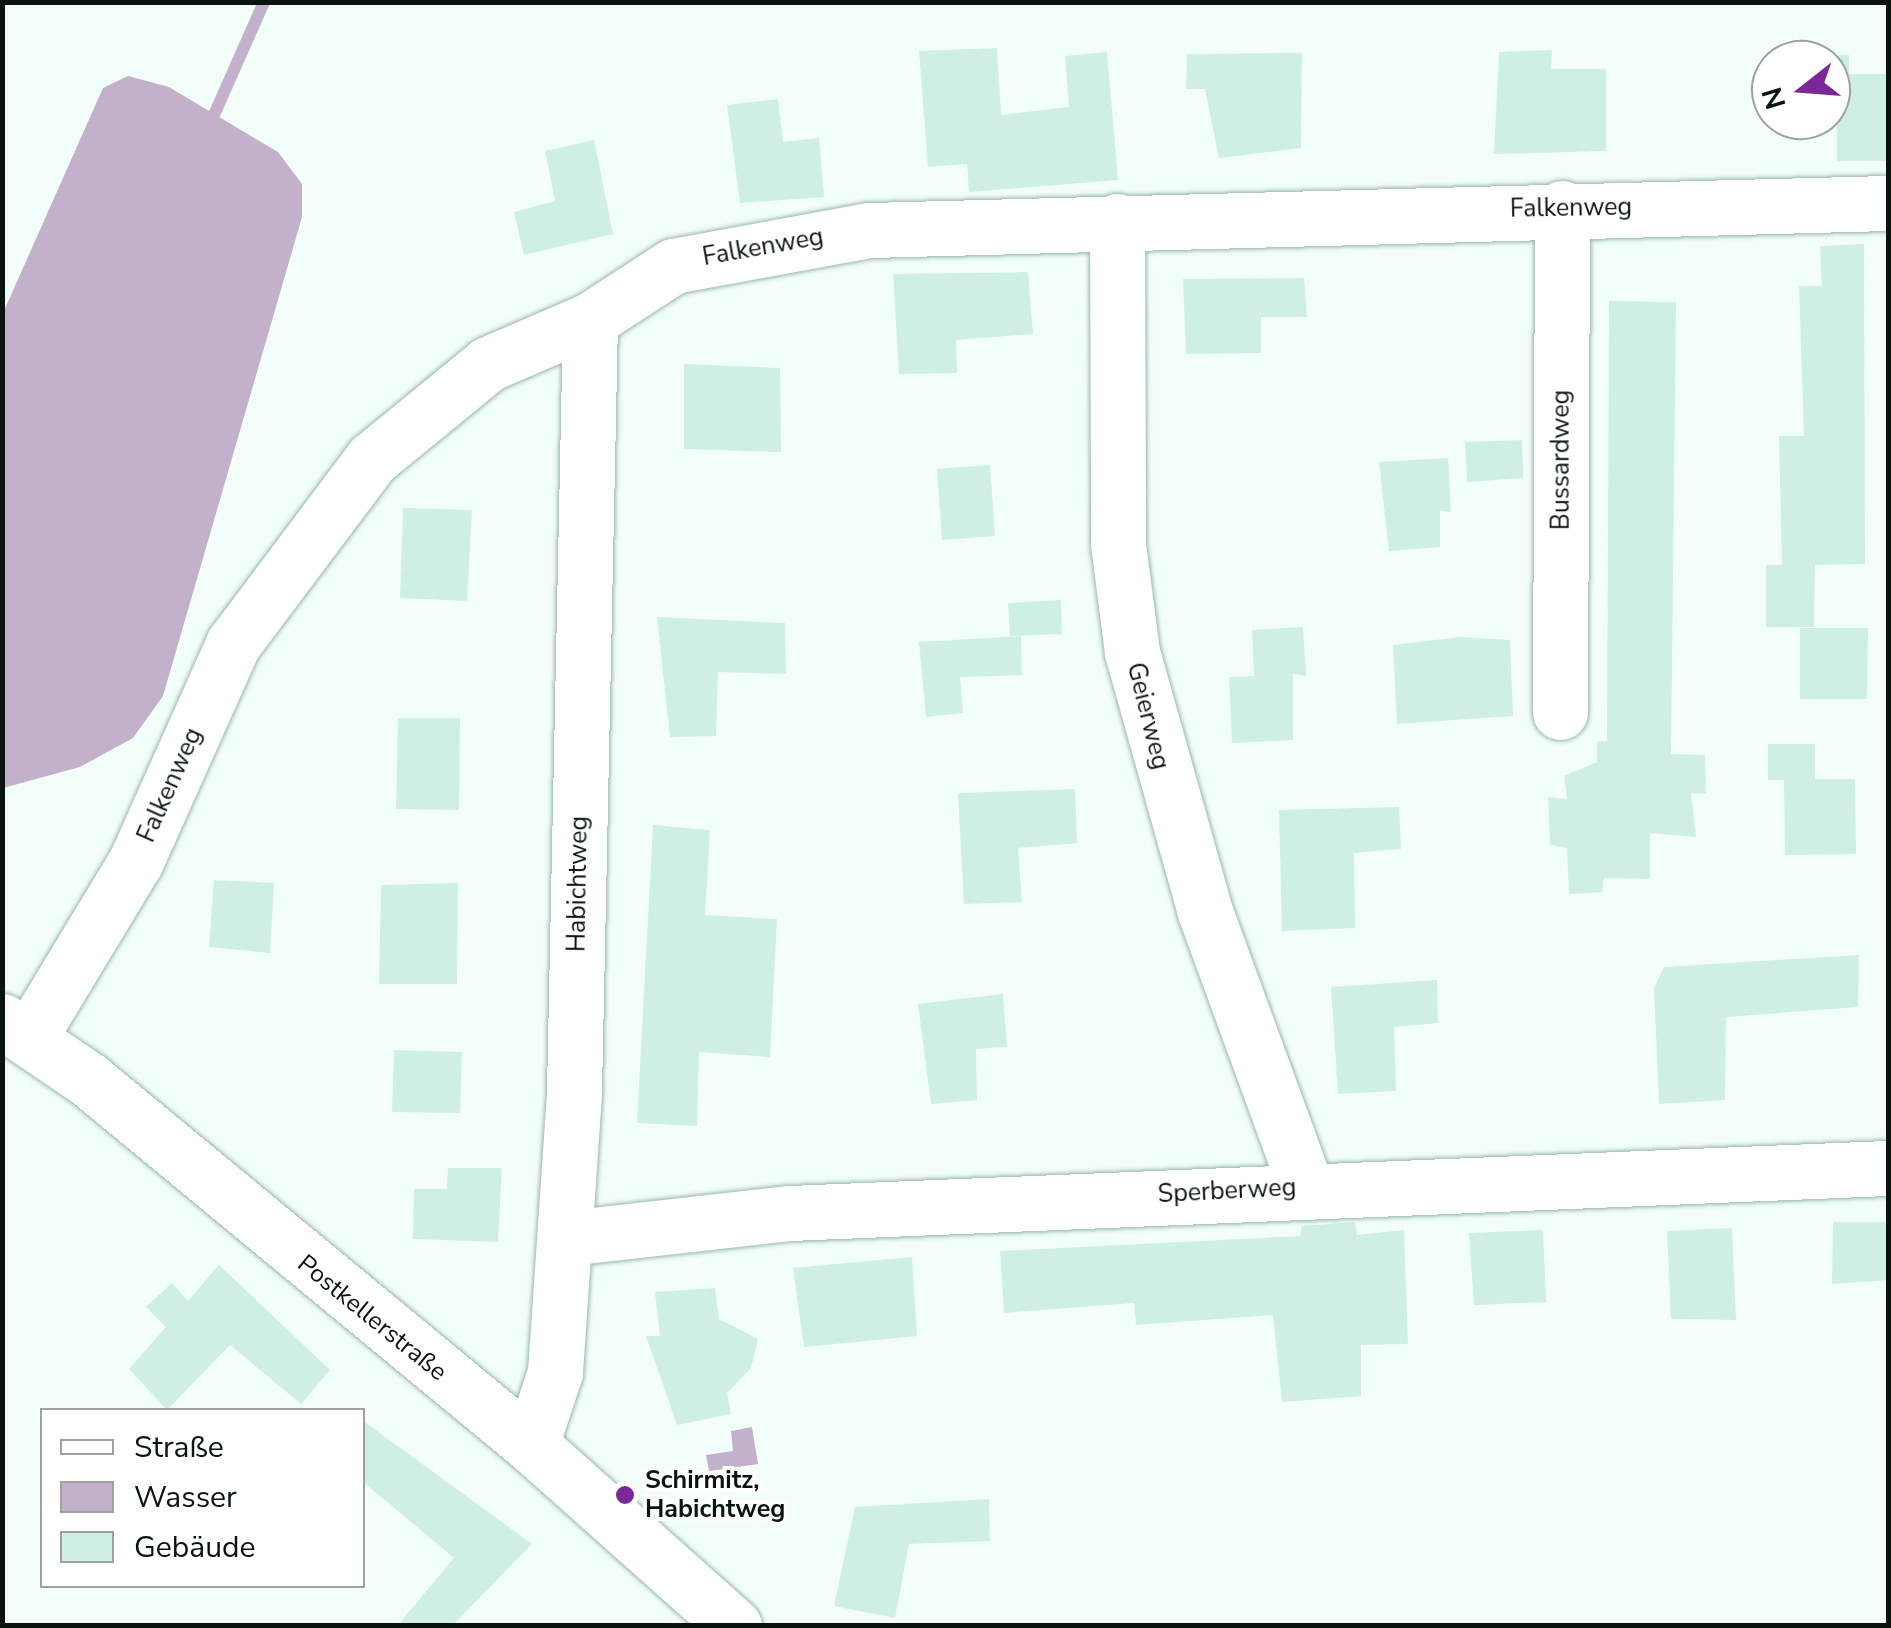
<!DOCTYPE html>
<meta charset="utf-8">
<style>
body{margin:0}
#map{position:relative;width:1891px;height:1628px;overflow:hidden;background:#f2fef9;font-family:"Nunito Sans",sans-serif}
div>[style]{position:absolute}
.water>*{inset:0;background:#c3b0cb}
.stream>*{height:12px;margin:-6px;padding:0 6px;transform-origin:6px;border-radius:6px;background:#c3b0cb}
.building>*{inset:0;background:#cfefe2}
.roads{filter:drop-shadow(0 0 2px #99b7ab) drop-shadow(0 0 2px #99b7ab)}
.minor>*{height:55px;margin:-27.5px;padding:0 27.5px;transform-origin:27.5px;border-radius:27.5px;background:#fff}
.dots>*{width:28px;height:28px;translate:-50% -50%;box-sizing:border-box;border:5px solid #fff;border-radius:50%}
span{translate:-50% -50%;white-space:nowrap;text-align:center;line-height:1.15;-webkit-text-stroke:8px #fff;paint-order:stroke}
.street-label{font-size:25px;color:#091410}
.poi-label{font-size:25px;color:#091410;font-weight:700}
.left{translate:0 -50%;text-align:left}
.frame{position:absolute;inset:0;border:5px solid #091410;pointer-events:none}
.legend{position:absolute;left:40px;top:1408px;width:325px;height:180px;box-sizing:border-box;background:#fff;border:2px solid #9da19f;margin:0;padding:12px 18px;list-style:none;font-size:30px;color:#091410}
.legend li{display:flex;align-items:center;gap:20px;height:50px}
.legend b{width:50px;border:2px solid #9da19f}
.north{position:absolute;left:1751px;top:40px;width:100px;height:100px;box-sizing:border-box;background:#fff;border:2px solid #9da19f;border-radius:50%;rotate:253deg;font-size:28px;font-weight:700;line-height:40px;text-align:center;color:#091410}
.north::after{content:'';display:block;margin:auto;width:35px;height:45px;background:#7b2797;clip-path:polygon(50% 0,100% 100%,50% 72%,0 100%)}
</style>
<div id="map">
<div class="water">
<i style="clip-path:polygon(128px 76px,169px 87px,278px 152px,302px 184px,302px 217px,163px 696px,133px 738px,80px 767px,3px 788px,3px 313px,103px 88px)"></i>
<i style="clip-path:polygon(752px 1427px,758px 1464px,709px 1471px,706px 1455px,733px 1451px,731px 1431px)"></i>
</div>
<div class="stream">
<i style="left:206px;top:133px;width:143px;rotate:-66.1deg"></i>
</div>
<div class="building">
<i style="clip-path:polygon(997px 48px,1001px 115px,1069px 107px,1065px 56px,1107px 52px,1118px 180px,969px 192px,967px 164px,928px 167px,919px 51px)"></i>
<i style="clip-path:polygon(1552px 50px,1551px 69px,1606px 69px,1606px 151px,1494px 154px,1499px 52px)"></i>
<i style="clip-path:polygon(1302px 53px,1301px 148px,1219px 158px,1205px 89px,1186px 89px,1187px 54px)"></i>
<i style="clip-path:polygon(1849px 55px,1849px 74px,1888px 74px,1888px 161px,1837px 161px,1837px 121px,1793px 121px,1831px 120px,1831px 60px,1792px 56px)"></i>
<i style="clip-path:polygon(778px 99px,783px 142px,819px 138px,824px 197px,740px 203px,727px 105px)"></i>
<i style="clip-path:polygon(594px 140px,613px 234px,524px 255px,514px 212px,555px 201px,545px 151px)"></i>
<i style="clip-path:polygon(1864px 244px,1865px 564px,1815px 565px,1814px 627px,1766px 627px,1766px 565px,1782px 565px,1779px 436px,1804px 436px,1799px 286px,1822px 286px,1820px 246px)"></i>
<i style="clip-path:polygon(1028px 272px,1033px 334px,956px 340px,957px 373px,899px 374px,893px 274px)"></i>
<i style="clip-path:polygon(1304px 278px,1307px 317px,1261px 317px,1261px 353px,1186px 354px,1183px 279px)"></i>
<i style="clip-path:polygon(1609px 301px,1676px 302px,1671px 754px,1705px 755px,1706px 794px,1691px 793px,1696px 837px,1650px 833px,1650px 879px,1604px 878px,1602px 892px,1569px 894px,1567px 848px,1550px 845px,1548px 797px,1567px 799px,1564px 776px,1597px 762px,1597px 741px,1607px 741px)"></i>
<i style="clip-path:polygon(684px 364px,780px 368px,781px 452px,684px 449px)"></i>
<i style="clip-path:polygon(1522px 440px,1523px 478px,1467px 482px,1465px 442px)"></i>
<i style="clip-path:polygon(1448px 458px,1451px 512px,1440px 511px,1440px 547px,1389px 551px,1379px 462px)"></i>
<i style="clip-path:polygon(990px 465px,995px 536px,942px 540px,937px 469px)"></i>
<i style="clip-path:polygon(403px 508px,472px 510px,467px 601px,400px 598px)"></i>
<i style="clip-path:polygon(1061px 600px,1062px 634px,1010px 636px,1008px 603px)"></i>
<i style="clip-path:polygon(657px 617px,785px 623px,786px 674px,718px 672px,716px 736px,670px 737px)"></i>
<i style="clip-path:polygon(1303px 627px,1306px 676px,1293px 674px,1293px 740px,1232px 743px,1229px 677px,1254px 676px,1252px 630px)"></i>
<i style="clip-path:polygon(1800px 628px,1868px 628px,1867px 699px,1800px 699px)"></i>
<i style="clip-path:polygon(1021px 636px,1022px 675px,960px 677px,963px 713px,926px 717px,919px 642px)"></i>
<i style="clip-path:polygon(1461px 637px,1510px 640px,1513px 716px,1397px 724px,1393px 645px)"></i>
<i style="clip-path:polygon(398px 718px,460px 718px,459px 810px,396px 809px)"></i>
<i style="clip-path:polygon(1768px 744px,1815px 744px,1815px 779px,1855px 779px,1856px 854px,1785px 855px,1784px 780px,1768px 780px)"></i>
<i style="clip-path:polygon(1075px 789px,1077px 843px,1018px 848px,1022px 902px,964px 904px,958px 793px)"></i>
<i style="clip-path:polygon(1399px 807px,1401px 849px,1354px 853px,1355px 928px,1282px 931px,1279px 810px)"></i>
<i style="clip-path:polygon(653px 825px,710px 830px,705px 915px,777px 919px,770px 1057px,699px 1052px,697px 1126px,637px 1123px)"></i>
<i style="clip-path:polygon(214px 880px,274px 883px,270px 953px,209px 947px)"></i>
<i style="clip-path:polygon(458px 883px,457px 984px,379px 984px,381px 885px)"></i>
<i style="clip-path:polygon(1859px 955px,1858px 1007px,1726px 1017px,1725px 1100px,1659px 1104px,1654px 988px,1664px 967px)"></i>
<i style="clip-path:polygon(1437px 980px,1438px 1023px,1394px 1027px,1396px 1091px,1338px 1094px,1331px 987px)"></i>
<i style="clip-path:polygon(1003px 994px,1007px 1047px,976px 1049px,977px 1100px,931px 1104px,918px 1004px)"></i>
<i style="clip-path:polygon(394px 1050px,462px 1052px,460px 1113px,392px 1112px)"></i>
<i style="clip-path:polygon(448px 1168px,502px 1168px,498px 1242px,413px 1239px,414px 1189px,447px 1189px)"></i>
<i style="clip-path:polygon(1355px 1222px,1357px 1235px,1404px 1230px,1408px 1344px,1361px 1345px,1361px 1396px,1282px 1402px,1273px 1315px,1136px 1325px,1134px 1303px,1004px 1313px,1000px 1251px,1300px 1236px,1302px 1226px)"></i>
<i style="clip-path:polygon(1833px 1222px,1888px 1222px,1888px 1280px,1832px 1284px)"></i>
<i style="clip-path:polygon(1732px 1228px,1736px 1320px,1671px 1319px,1667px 1231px)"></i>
<i style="clip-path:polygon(1543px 1230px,1546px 1302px,1474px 1305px,1469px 1233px)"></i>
<i style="clip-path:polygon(912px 1257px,917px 1336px,804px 1347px,793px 1268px)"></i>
<i style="clip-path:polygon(219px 1265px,330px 1370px,301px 1404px,230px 1345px,167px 1410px,129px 1369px,166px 1327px,146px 1307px,172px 1283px,188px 1301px)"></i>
<i style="clip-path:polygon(715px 1288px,719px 1319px,758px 1339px,751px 1368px,727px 1393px,731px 1414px,677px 1425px,646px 1336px,660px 1336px,655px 1292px)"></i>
<i style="clip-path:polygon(362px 1420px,532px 1544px,452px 1626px,397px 1626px,454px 1558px,362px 1481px)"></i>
<i style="clip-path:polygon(989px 1499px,990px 1541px,909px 1544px,895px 1618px,834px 1606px,855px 1507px)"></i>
</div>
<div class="roads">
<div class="minor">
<i style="left:1117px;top:221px;width:323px;rotate:89.8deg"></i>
<i style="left:1118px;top:544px;width:109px;rotate:82.6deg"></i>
<i style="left:1132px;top:652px;width:267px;rotate:74.3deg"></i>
<i style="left:1204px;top:909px;width:296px;rotate:69.9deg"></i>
<i style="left:1560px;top:712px;width:504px;rotate:-89.77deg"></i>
<i style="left:2px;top:1021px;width:105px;rotate:34.1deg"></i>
<i style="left:89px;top:1080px;width:573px;rotate:39.55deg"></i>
<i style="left:531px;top:1445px;width:272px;rotate:41.7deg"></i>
<i style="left:30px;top:1036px;width:205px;rotate:-58.8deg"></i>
<i style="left:136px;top:861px;width:238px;rotate:-65.9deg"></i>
<i style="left:233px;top:644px;width:231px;rotate:-53.1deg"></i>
<i style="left:372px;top:459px;width:150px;rotate:-39.3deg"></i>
<i style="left:488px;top:364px;width:111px;rotate:-23.3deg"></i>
<i style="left:590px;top:320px;width:99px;rotate:-33deg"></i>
<i style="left:673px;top:266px;width:200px;rotate:-10.4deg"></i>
<i style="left:870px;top:230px;width:1018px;rotate:-1.52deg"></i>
<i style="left:566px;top:1238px;width:225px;rotate:-6.4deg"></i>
<i style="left:790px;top:1213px;width:1099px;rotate:-2.35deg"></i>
<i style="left:531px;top:1445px;width:77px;rotate:-71.8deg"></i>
<i style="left:555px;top:1372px;width:282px;rotate:-86.1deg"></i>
<i style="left:574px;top:1091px;width:771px;rotate:-88.81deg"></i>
</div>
</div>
<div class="dots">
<i style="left:625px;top:1495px;background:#7b2797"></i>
</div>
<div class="street-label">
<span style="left:1571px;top:208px;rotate:-1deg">Falkenweg</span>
<span style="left:763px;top:247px;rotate:-10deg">Falkenweg</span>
<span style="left:1561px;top:460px;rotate:-90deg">Bussardweg</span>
<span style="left:1148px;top:716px;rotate:76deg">Geierweg</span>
<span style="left:170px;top:785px;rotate:-66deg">Falkenweg</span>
<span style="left:578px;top:884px;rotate:-89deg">Habichtweg</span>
<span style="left:1227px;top:1191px;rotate:-3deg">Sperberweg</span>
<span style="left:372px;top:1318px;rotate:39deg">Postkellerstraße</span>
</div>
<div class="poi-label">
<span class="left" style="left:645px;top:1495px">Schirmitz,<br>Habichtweg</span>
</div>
<div class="frame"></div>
<ul class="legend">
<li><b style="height:12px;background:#fff"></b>Straße</li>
<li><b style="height:28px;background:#c3b0cb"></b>Wasser</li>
<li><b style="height:28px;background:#cfefe2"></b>Gebäude</li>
</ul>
<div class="north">N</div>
</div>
